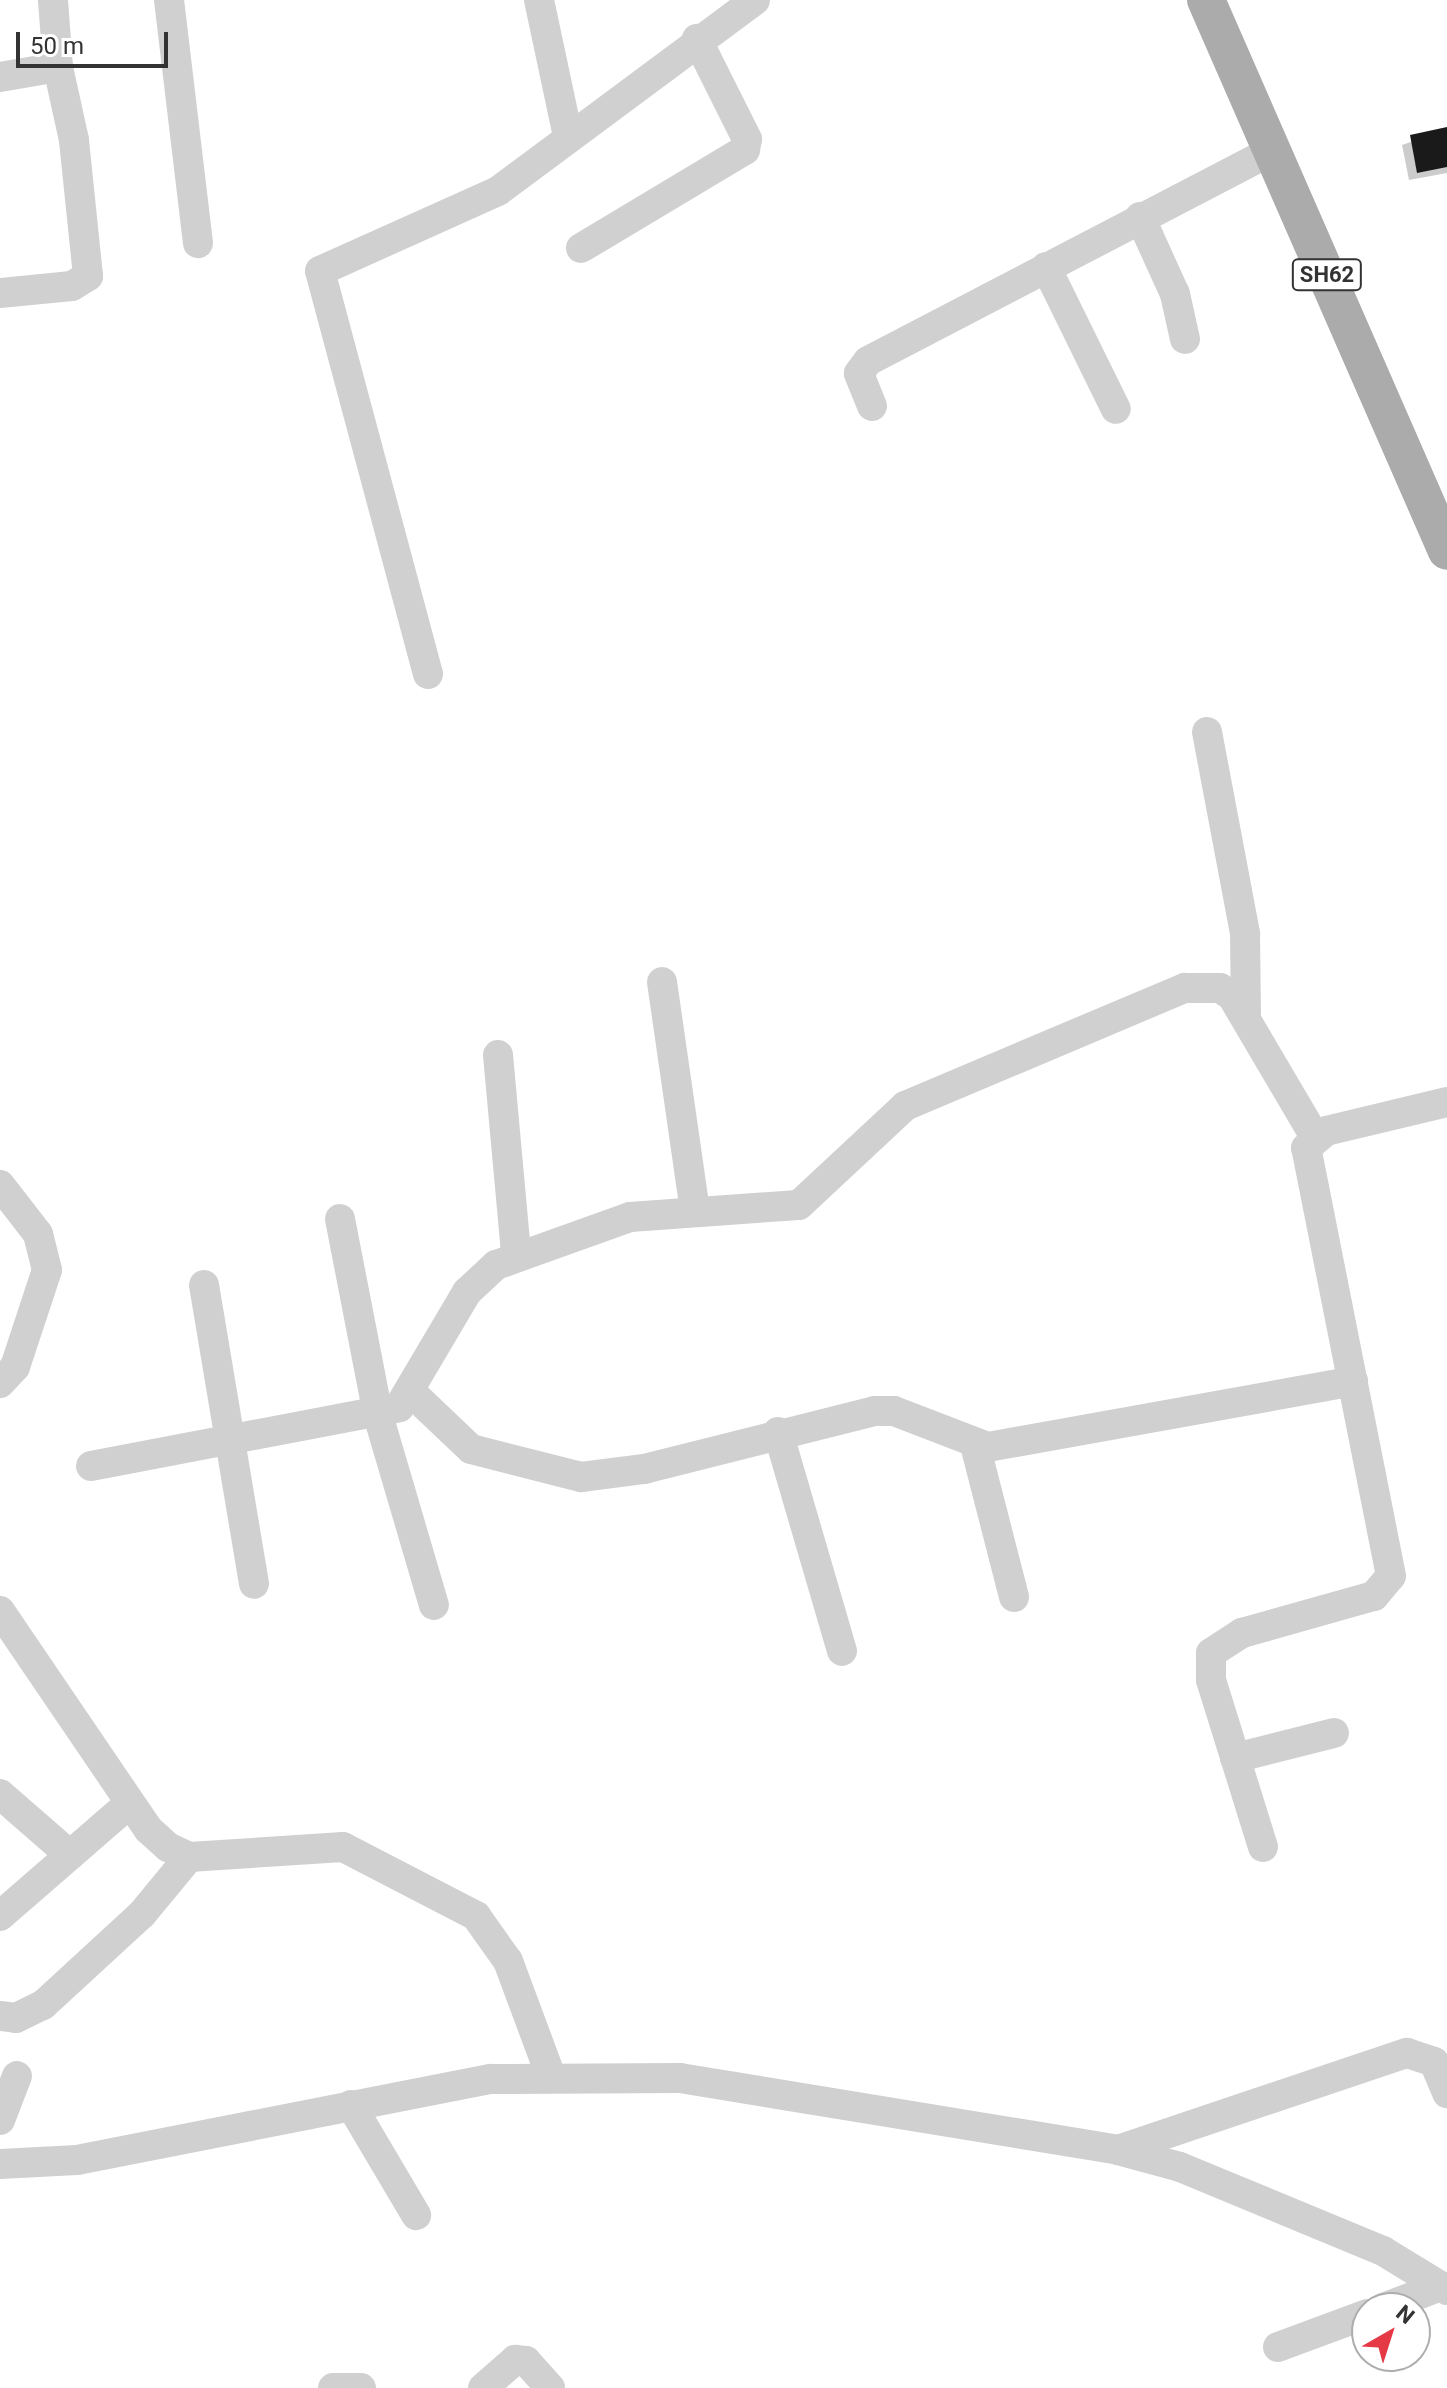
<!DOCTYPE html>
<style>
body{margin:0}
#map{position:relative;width:1447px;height:2388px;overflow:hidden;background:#fff;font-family:Roboto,sans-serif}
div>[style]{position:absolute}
.shadow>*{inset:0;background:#0003}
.building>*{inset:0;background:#1a1a1a}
.minor>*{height:30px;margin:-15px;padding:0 15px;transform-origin:15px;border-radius:15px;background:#d0d0d0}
.major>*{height:38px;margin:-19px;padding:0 19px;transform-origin:19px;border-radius:19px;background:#ababab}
span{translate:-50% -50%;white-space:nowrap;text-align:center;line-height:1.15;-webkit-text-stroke:8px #fff;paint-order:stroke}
.shield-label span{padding:2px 6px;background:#fff;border:2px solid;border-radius:6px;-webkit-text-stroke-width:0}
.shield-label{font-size:22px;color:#333;font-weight:700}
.north{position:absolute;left:1351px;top:2292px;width:80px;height:80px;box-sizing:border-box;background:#fff;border:2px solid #adadad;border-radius:50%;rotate:39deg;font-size:22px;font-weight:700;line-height:32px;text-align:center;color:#333}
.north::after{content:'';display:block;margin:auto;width:28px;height:36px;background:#e63946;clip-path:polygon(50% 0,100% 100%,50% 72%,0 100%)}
.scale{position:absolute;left:16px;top:32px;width:152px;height:36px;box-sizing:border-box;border:4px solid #333;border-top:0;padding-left:10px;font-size:24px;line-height:28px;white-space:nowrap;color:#333;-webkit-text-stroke:6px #fff;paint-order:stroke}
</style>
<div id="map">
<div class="shadow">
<i style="clip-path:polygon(1447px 129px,1447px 173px,1409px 180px,1402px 145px)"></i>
</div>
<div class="building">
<i style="clip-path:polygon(1447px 127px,1447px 167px,1417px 173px,1410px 135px)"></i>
</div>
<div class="minor">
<i style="left:169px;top:0;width:245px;rotate:83.2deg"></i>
<i style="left:539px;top:0;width:140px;rotate:78deg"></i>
<i style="left:0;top:77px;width:59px;rotate:-9.8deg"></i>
<i style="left:58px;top:67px;width:67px;rotate:-94.3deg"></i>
<i style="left:1140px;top:217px;width:85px;rotate:65.6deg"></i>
<i style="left:1175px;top:294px;width:46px;rotate:77.5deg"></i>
<i style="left:581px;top:248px;width:191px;rotate:-30.9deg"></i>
<i style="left:745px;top:150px;width:11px;rotate:-80deg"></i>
<i style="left:747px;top:139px;width:112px;rotate:-116.6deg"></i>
<i style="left:1046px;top:267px;width:158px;rotate:63.8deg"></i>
<i style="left:0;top:293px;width:72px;rotate:-5.6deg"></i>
<i style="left:72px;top:286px;width:19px;rotate:-32deg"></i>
<i style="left:88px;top:276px;width:137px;rotate:-95.9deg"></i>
<i style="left:74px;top:140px;width:75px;rotate:-102.4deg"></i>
<i style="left:872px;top:406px;width:35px;rotate:-112deg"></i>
<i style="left:859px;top:373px;width:15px;rotate:-53deg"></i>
<i style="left:868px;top:361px;width:455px;rotate:-27.5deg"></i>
<i style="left:428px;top:674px;width:417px;rotate:-105deg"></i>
<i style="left:320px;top:271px;width:195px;rotate:-24.2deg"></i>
<i style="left:498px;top:191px;width:320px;rotate:-36.6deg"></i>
<i style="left:1207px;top:732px;width:206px;rotate:79.3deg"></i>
<i style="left:1245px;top:934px;width:80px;rotate:89.3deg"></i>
<i style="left:662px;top:982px;width:231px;rotate:81.8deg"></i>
<i style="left:498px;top:1055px;width:200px;rotate:84.8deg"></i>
<i style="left:0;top:1185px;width:62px;rotate:52.2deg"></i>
<i style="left:38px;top:1234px;width:37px;rotate:76deg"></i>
<i style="left:47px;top:1270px;width:102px;rotate:108.3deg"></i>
<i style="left:15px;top:1367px;width:22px;rotate:133deg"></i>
<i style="left:340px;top:1219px;width:200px;rotate:79deg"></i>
<i style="left:378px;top:1415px;width:198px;rotate:73.6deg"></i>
<i style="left:204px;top:1285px;width:303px;rotate:80.5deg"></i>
<i style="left:412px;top:1393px;width:81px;rotate:43.5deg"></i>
<i style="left:471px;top:1449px;width:114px;rotate:14.3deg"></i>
<i style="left:581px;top:1477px;width:64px;rotate:-7.2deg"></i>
<i style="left:644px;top:1469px;width:238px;rotate:-14.1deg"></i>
<i style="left:875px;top:1411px;width:19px"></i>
<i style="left:894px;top:1411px;width:101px;rotate:21deg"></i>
<i style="left:988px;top:1447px;width:371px;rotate:-10.2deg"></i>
<i style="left:778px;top:1432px;width:228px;rotate:73.7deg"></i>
<i style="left:975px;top:1445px;width:157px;rotate:75.6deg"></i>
<i style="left:91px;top:1466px;width:314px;rotate:-10.8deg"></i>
<i style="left:399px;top:1407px;width:134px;rotate:-59.4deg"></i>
<i style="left:467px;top:1292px;width:40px;rotate:-43deg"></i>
<i style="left:496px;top:1265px;width:142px;rotate:-19.7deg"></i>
<i style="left:630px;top:1217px;width:169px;rotate:-4.1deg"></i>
<i style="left:799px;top:1205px;width:145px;rotate:-43deg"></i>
<i style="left:905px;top:1106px;width:304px;rotate:-22.9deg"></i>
<i style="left:1185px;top:988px;width:35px"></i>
<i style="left:1220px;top:988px;width:14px;rotate:34deg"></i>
<i style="left:1232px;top:996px;width:164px;rotate:59.5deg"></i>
<i style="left:0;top:1611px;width:263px;rotate:55.8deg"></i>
<i style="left:148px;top:1829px;width:27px;rotate:42deg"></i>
<i style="left:168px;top:1847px;width:23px;rotate:25deg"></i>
<i style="left:189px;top:1857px;width:154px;rotate:-3.7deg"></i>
<i style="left:343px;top:1847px;width:150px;rotate:27.4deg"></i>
<i style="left:476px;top:1916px;width:55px;rotate:54.6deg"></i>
<i style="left:508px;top:1961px;width:121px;rotate:69.6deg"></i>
<i style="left:1235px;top:1758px;width:102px;rotate:-14.2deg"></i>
<i style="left:0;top:1794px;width:93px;rotate:41.1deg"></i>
<i style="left:1263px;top:1847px;width:175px;rotate:-107.3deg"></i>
<i style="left:1211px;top:1680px;width:27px;rotate:-90deg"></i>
<i style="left:1211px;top:1653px;width:37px;rotate:-33deg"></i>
<i style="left:1242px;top:1633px;width:137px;rotate:-15.7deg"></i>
<i style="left:1374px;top:1596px;width:26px;rotate:-50deg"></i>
<i style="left:1391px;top:1576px;width:436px;rotate:-101.2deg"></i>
<i style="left:1306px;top:1148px;width:26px;rotate:-40deg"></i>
<i style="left:1326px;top:1131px;width:124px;rotate:-13.5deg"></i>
<i style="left:0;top:1916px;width:172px;rotate:-41deg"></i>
<i style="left:0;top:2016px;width:16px;rotate:7deg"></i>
<i style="left:16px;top:2018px;width:30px;rotate:-26deg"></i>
<i style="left:43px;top:2005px;width:134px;rotate:-42.6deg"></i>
<i style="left:142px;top:1914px;width:74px;rotate:-50.5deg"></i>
<i style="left:351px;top:2105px;width:128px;rotate:59.4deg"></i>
<i style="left:0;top:2120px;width:47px;rotate:-68.9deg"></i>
<i style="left:1118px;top:2150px;width:305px;rotate:-18.6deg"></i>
<i style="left:1407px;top:2053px;width:28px;rotate:18deg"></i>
<i style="left:1434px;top:2062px;width:34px;rotate:67deg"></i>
<i style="left:0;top:2164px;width:77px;rotate:-3deg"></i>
<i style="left:77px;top:2160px;width:422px;rotate:-11.1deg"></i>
<i style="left:491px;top:2079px;width:189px;rotate:-0.3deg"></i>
<i style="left:680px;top:2078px;width:444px;rotate:9.3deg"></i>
<i style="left:1118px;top:2150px;width:64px;rotate:15.3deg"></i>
<i style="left:1180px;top:2167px;width:220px;rotate:22.5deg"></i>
<i style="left:1383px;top:2251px;width:75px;rotate:31.4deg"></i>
<i style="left:1383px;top:2308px;width:62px;rotate:-20.8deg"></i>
<i style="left:1278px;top:2347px;width:95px;rotate:-20.3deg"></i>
<i style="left:333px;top:2388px;width:28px"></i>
<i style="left:483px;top:2388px;width:43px;rotate:-41.2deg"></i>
<i style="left:515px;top:2360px;width:11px;rotate:5deg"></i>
<i style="left:526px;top:2361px;width:36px;rotate:48deg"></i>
</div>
<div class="major">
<i style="left:1206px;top:0;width:601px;rotate:66.38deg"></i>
</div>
<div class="shield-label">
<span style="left:1327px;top:275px">SH62</span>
</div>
<div class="north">N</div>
<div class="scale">50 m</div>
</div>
